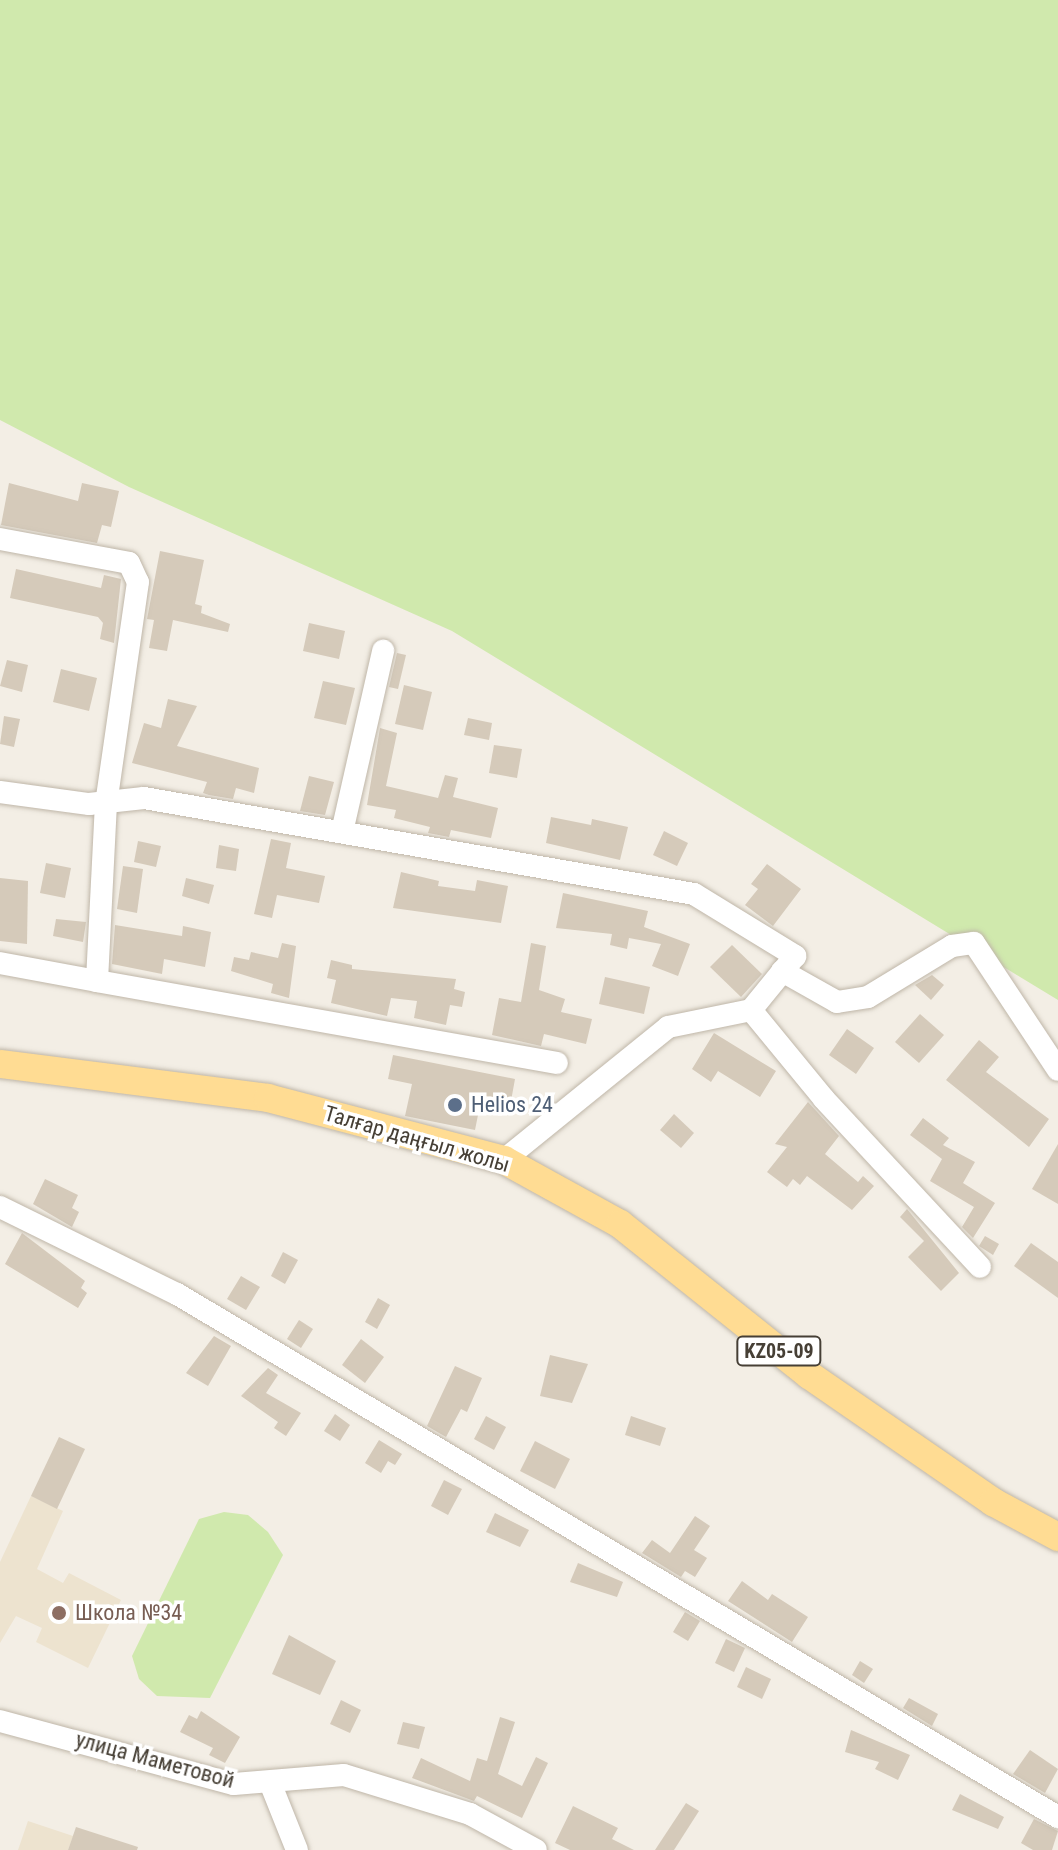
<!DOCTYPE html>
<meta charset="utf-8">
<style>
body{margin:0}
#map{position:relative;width:1058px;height:1850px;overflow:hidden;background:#f3eee5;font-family:"Roboto Condensed",sans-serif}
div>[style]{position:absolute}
.education>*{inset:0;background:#ede3cf}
.green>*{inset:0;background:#d0e9ad}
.building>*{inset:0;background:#d5caba}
.roads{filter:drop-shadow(0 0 2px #bfb6a8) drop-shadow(0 0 2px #bfb6a8)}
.minor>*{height:22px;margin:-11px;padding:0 11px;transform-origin:11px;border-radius:11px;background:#fff}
.major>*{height:28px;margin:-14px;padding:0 14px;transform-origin:14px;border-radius:14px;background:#ffdc93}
.dots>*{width:22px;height:22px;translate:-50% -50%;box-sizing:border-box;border:4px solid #fff;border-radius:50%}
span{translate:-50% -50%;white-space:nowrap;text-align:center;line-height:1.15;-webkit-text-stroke:7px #fff;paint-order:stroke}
.shield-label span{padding:2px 6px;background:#fff;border:2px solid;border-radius:6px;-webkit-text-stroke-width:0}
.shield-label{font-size:20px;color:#463f35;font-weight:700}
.service-label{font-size:22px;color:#4e5e75}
.left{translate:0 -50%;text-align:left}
.street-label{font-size:22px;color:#463f35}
.education-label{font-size:22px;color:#785e54}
</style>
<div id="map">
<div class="education">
<i style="clip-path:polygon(31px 1496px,63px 1511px,37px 1569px,63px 1583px,69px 1573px,121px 1600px,88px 1668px,36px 1642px,42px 1628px,16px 1616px,0 1643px,0 1562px)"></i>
<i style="clip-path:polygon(28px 1821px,73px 1836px,68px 1850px,18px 1850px)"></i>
</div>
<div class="green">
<i style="clip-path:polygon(0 0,1058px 0,1058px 1000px,452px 631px,129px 487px,0 420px)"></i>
<i style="clip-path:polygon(224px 1512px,248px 1515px,268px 1532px,283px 1555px,210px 1698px,157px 1696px,139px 1679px,132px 1656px,199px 1519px)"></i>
</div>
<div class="building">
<i style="clip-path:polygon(9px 483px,78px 501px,82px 483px,119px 491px,111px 527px,102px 525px,97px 543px,1px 525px)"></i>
<i style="clip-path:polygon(160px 551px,204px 560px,195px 604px,202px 606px,201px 613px,230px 624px,228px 632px,173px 620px,167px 651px,149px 648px,154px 620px,147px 619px)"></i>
<i style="clip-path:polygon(16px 569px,101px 588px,104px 575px,121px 579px,114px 643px,100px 639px,103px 623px,98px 617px,10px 598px)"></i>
<i style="clip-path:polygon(309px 623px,345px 631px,339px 659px,303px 651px)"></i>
<i style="clip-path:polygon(397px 653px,406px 655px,398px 689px,389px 687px)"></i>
<i style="clip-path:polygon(7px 660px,28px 665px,22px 692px,0 686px)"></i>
<i style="clip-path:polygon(61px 669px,97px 678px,89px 711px,53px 702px)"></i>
<i style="clip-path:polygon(323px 681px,355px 688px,346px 725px,314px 718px)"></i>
<i style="clip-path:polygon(404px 685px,432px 692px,423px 730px,395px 724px)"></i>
<i style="clip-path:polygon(168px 699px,197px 706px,177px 746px,259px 768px,254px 793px,236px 788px,233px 799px,209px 795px,203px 793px,207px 782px,132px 763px,144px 723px,161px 728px)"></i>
<i style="clip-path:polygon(4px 716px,20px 719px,14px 747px,0 744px)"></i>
<i style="clip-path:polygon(468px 718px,492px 723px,489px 740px,464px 735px)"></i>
<i style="clip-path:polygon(380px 728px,397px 733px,386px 786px,438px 798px,445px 775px,458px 778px,453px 797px,498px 808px,491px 838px,451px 830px,449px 837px,428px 833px,430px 827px,394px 818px,396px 810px,367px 805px)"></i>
<i style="clip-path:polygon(494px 745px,522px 749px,517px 778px,489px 773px)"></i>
<i style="clip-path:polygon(309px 776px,334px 782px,325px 815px,300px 811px)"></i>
<i style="clip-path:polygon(551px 817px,591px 825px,592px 819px,628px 827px,620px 860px,546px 843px)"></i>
<i style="clip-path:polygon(664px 831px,688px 843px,677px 866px,653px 855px)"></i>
<i style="clip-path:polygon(271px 839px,291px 843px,286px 868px,325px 876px,319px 903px,277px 895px,272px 918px,254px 914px)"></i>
<i style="clip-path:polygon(138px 841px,161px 846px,156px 867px,134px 862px)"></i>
<i style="clip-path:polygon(219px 845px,239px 849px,236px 871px,216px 868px)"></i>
<i style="clip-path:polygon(46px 863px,71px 868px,65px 898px,40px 893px)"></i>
<i style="clip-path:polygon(767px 864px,801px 889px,773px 926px,745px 905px,758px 889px,751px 884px)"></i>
<i style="clip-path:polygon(123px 866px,143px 869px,137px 913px,117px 909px)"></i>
<i style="clip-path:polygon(401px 872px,439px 881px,438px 886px,475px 891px,477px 880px,508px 886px,501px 923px,393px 908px)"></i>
<i style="clip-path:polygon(0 878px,28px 881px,27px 944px,0 941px)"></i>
<i style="clip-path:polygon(186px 878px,214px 885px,209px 904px,182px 896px)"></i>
<i style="clip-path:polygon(563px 893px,648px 911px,644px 927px,690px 944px,678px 976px,652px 966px,661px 944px,629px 938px,627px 949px,610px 945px,612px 934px,556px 928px)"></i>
<i style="clip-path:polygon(56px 919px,86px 922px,83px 942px,53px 936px)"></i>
<i style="clip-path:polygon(115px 925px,182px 936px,183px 926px,211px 932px,205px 967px,164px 959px,162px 974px,112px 964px)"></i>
<i style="clip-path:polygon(282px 943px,296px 946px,289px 998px,271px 993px,273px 984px,231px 971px,234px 957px,249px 960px,251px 952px,278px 958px)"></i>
<i style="clip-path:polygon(531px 943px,546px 946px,539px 990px,565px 999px,561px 1012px,592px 1019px,586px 1044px,544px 1034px,541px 1046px,492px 1035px,499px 998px,521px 1002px)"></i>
<i style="clip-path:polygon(732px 945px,762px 974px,741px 997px,710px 967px)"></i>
<i style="clip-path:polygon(331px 960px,352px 965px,352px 969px,456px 979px,454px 989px,465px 992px,462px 1007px,450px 1005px,446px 1025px,414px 1018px,417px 1001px,391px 998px,387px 1016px,331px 1003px,336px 980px,327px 978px)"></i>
<i style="clip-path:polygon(932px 975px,944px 985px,931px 1000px,915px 985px)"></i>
<i style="clip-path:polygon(605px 977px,650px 987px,644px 1014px,599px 1004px)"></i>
<i style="clip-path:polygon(920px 1014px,944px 1035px,919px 1063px,895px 1042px)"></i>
<i style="clip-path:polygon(847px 1029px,874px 1048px,856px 1074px,829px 1055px)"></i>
<i style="clip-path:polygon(714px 1033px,776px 1071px,760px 1097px,718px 1071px,711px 1082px,692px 1069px)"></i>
<i style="clip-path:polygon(979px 1040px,999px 1057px,986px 1072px,1049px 1119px,1029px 1147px,946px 1080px)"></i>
<i style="clip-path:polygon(393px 1055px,515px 1079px,511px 1101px,482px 1095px,475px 1130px,405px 1116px,412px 1084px,388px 1079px)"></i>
<i style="clip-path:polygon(808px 1102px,839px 1136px,825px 1154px,858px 1182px,863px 1176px,874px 1186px,852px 1210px,807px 1176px,800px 1185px,793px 1179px,787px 1187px,767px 1172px,787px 1147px,775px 1144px)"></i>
<i style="clip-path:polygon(674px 1114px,694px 1133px,681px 1148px,660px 1130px)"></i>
<i style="clip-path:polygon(923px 1118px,949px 1138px,943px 1145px,975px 1162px,963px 1183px,995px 1203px,973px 1238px,962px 1227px,974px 1207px,930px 1181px,942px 1159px,910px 1135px)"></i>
<i style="clip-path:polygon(1058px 1144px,1058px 1204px,1032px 1189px)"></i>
<i style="clip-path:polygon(45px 1179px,78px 1195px,72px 1208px,79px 1212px,72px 1227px,33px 1204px)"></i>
<i style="clip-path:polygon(907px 1209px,959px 1273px,941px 1291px,908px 1257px,924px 1241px,900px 1217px)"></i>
<i style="clip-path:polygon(22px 1233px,85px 1281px,81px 1288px,87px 1293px,78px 1308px,5px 1264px)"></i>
<i style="clip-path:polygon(985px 1236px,999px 1244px,993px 1255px,979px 1246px)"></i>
<i style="clip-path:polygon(1031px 1243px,1058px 1262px,1058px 1298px,1014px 1266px)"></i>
<i style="clip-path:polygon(283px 1252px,298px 1260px,285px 1284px,271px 1276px)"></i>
<i style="clip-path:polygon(241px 1276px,260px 1287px,246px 1310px,227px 1299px)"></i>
<i style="clip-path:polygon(378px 1298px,390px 1305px,377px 1329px,365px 1322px)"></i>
<i style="clip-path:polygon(299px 1320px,313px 1329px,301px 1348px,287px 1339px)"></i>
<i style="clip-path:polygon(214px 1336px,231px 1346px,208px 1386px,186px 1373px)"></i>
<i style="clip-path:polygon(361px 1339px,384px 1357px,365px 1383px,342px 1365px)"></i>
<i style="clip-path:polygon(550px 1355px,588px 1364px,572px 1403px,540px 1396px)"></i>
<i style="clip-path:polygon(455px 1366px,482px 1378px,467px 1412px,461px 1409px,446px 1437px,427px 1426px)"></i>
<i style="clip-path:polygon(268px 1368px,278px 1375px,266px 1393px,301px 1413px,286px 1436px,274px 1428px,278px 1422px,241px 1396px)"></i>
<i style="clip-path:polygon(335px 1414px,350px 1425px,340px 1441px,324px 1431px)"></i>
<i style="clip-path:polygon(486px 1416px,506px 1427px,494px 1450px,474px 1439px)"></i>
<i style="clip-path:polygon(631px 1416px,666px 1428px,660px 1446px,625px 1435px)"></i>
<i style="clip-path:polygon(59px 1437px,85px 1449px,57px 1509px,31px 1496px)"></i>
<i style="clip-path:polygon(379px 1440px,402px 1454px,395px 1465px,388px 1461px,381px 1473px,365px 1463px)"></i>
<i style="clip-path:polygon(535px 1441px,570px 1459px,555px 1489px,520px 1471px)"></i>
<i style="clip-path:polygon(444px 1480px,462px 1489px,448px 1515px,431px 1506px)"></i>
<i style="clip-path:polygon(495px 1513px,529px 1530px,520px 1547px,486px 1532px)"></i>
<i style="clip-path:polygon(695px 1516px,710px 1526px,694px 1550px,707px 1558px,695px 1577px,685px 1571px,681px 1577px,642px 1553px,652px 1540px,670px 1553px)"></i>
<i style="clip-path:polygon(578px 1563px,623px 1582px,617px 1597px,570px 1582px)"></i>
<i style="clip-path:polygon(742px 1581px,768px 1600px,772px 1594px,808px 1617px,792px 1642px,728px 1601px)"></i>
<i style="clip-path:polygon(685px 1612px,700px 1621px,688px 1641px,673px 1632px)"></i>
<i style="clip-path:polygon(289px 1635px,336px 1661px,320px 1695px,272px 1674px)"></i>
<i style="clip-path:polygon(726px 1639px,745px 1648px,734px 1672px,715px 1663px)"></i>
<i style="clip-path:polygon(860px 1661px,873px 1669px,864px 1683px,852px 1675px)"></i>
<i style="clip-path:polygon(746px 1667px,771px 1679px,762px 1699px,737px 1687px)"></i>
<i style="clip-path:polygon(909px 1698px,938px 1714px,932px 1726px,903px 1708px)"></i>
<i style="clip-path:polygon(341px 1700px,361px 1710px,350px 1733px,330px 1724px)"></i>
<i style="clip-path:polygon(201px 1711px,240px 1737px,225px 1763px,209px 1755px,213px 1748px,180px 1732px,189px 1715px,197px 1719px)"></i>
<i style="clip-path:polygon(500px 1717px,515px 1722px,498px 1774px,522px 1786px,536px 1757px,548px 1763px,522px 1818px,477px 1796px,474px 1801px,412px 1778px,421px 1758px,470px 1781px,477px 1758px,487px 1761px)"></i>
<i style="clip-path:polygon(403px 1722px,425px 1727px,419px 1749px,397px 1744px)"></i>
<i style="clip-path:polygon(851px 1730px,910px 1755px,898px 1780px,875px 1769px,879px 1762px,845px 1752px)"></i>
<i style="clip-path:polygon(1030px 1750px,1058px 1769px,1045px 1793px,1013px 1774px)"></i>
<i style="clip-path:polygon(960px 1794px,1004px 1817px,998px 1829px,952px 1810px)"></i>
<i style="clip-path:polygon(686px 1803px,699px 1811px,674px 1850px,655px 1850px)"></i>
<i style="clip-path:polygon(573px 1806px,618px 1828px,612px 1839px,634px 1850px,570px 1850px,555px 1843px)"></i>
<i style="clip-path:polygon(1034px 1819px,1058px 1831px,1052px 1850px,1033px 1850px,1021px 1843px)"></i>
<i style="clip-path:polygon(76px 1827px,138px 1847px,137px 1850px,68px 1850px)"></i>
</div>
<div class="roads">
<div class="minor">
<i style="left:0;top:539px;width:131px;rotate:10.5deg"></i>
<i style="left:129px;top:563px;width:21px;rotate:65deg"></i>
<i style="left:138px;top:582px;width:223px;rotate:98.2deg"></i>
<i style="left:106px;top:803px;width:178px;rotate:92.9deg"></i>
<i style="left:97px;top:981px;width:99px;rotate:-169.5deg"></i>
<i style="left:0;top:792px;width:90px;rotate:7.7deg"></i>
<i style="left:89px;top:804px;width:55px;rotate:-6.2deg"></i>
<i style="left:144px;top:798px;width:558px;rotate:9.9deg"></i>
<i style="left:694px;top:894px;width:119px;rotate:31.5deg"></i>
<i style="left:795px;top:956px;width:70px;rotate:129.2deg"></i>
<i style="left:342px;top:832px;width:186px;rotate:-77.2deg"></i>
<i style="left:782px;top:971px;width:63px;rotate:29.4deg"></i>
<i style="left:837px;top:1002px;width:31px;rotate:-9deg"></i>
<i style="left:868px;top:997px;width:98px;rotate:-31.3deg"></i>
<i style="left:952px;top:946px;width:22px;rotate:-8deg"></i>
<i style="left:974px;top:943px;width:152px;rotate:56.5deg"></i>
<i style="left:97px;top:981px;width:467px;rotate:10.1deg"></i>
<i style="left:504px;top:1160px;width:211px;rotate:-39deg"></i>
<i style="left:668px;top:1027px;width:85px;rotate:-11.6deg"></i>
<i style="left:751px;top:1010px;width:115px;rotate:50.6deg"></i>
<i style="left:824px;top:1099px;width:229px;rotate:47.1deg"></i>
<i style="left:0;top:1207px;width:197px;rotate:26.2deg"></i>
<i style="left:177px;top:1294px;width:1025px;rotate:30.7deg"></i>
<i style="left:0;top:1721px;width:242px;rotate:15.1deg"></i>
<i style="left:234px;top:1784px;width:110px;rotate:-4.7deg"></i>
<i style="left:344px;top:1775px;width:132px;rotate:17.2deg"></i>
<i style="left:470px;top:1814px;width:75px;rotate:28.6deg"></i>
<i style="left:271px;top:1785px;width:70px;rotate:68.2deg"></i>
</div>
<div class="major">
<i style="left:0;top:1064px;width:270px;rotate:7.2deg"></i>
<i style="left:268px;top:1098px;width:244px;rotate:14.7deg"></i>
<i style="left:504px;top:1160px;width:132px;rotate:28.9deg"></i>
<i style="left:620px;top:1224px;width:242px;rotate:38.6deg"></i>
<i style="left:809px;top:1375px;width:224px;rotate:34.6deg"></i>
<i style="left:993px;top:1502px;width:74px;rotate:28.3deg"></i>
</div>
</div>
<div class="dots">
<i style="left:455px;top:1105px;background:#5c6f8a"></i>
<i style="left:59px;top:1613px;background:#8d6e63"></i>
</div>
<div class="shield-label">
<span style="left:779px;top:1351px">KZ05-09</span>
</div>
<div class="service-label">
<span class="left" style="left:471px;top:1105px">Helios 24</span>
</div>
<div class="street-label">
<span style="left:417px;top:1139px;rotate:16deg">Талғар даңғыл жолы</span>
<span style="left:155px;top:1760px;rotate:15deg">улица Маметовой</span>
</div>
<div class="education-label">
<span class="left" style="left:75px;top:1613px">Школа №34</span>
</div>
</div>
